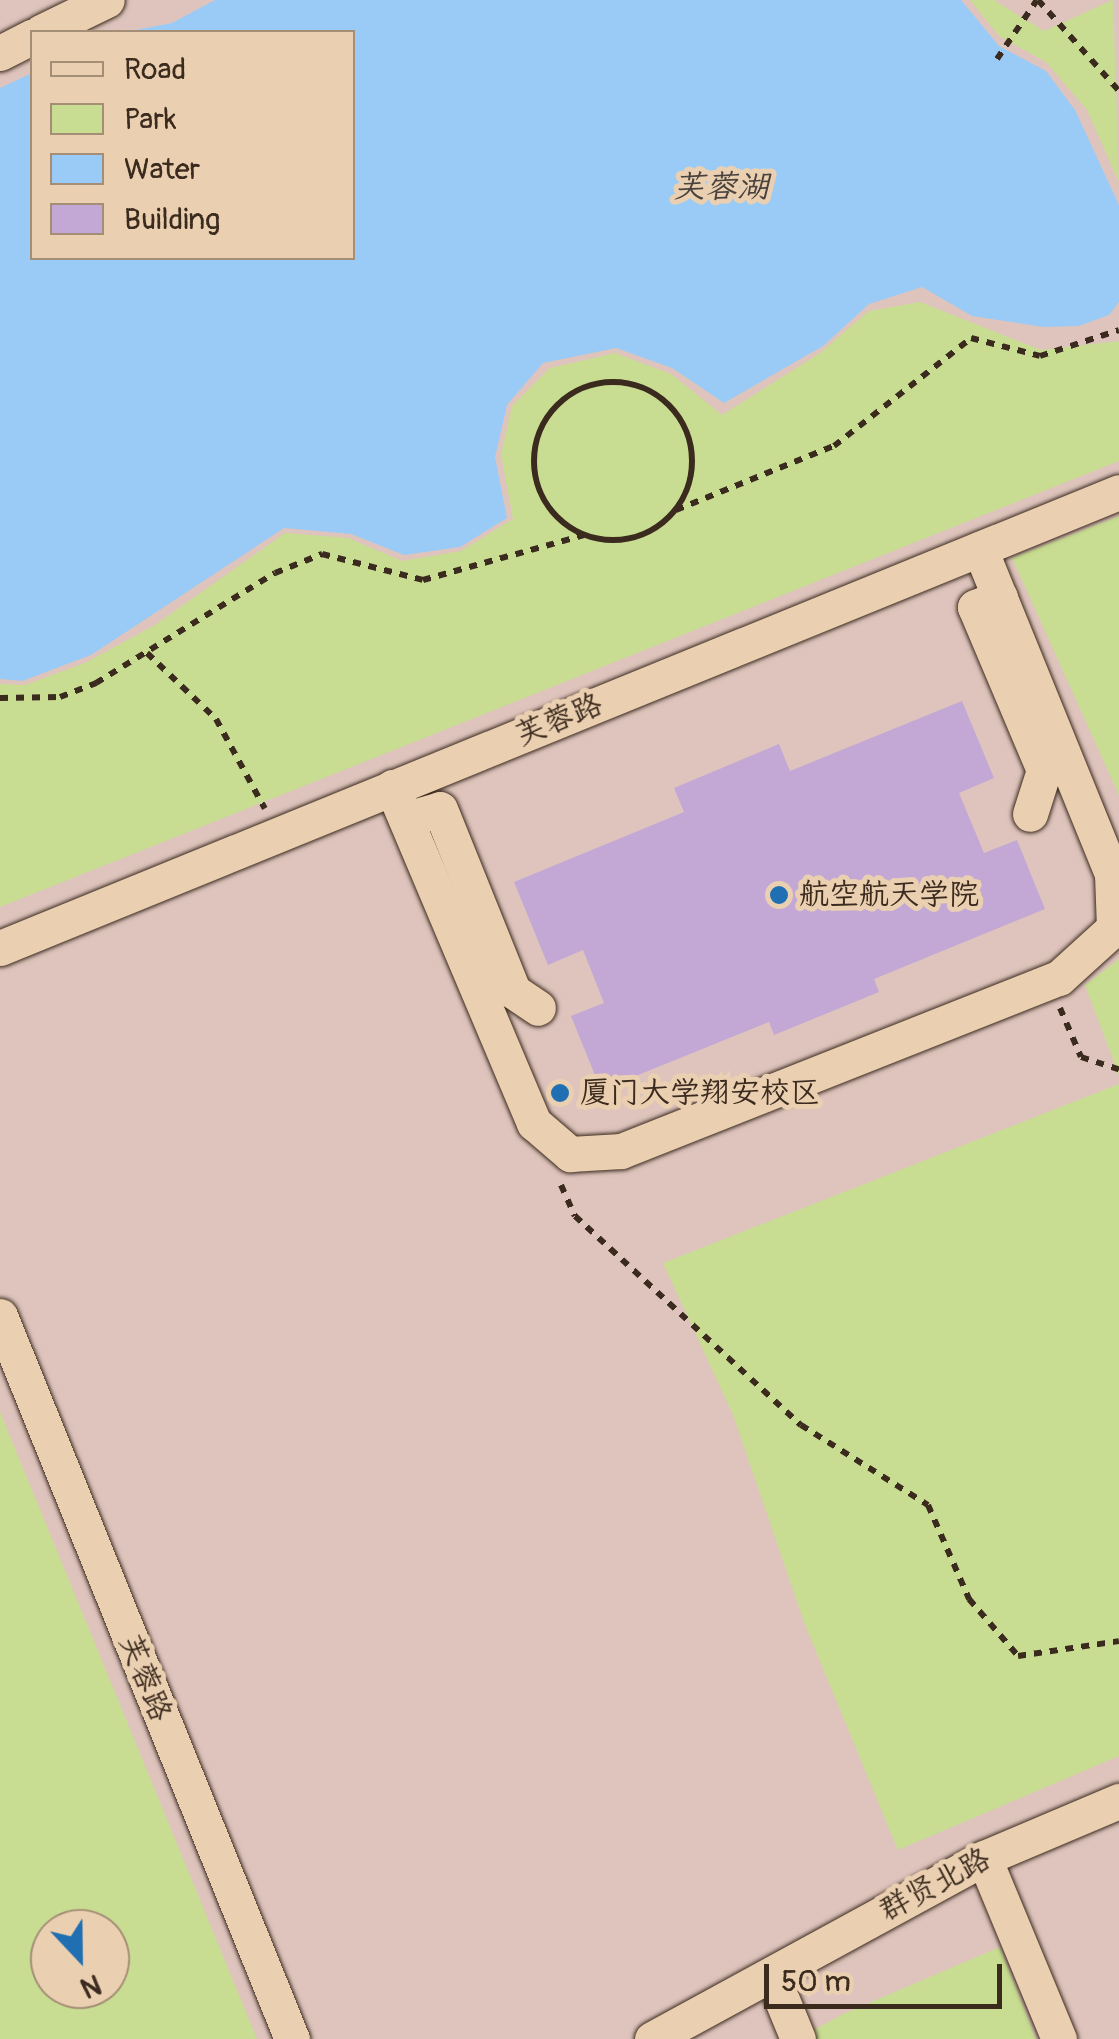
<!DOCTYPE html>
<meta charset="utf-8">
<style>
body{margin:0}
#map{position:relative;width:1119px;height:2039px;overflow:hidden;background:#ead0b1;font-family:Pangolin,"LXGW WenKai TC",sans-serif}
div>[style]{position:absolute}
.built>*{inset:0;background:#dec4bc}
.green>*{inset:0;background:#c8dd92}
.water>*{inset:0;background:#9acbf6}
.building>*{inset:0;background:#c3a8d5}
.path>*{height:6px;margin-top:-3px;transform-origin:0;background:repeating-linear-gradient(90deg,#3b2a1e 0 8px,transparent 0 16px)}
.path>.ring{margin:-3px;padding:0;box-sizing:content-box;background:none;border:6px solid #3b2a1e;border-radius:50%}
.roads{filter:drop-shadow(0 0 2px #3b2a1e) drop-shadow(0 0 2px #3b2a1e)}
.minor>*{height:35px;margin:-17.5px;padding:0 17.5px;transform-origin:17.5px;border-radius:17.5px;background:#ead0b1}
.dots>*{width:28px;height:28px;translate:-50% -50%;box-sizing:border-box;border:5px solid #ead0b1;border-radius:50%}
span{translate:-50% -50%;white-space:nowrap;text-align:center;line-height:1.15;-webkit-text-stroke:10px #ead0b1;paint-order:stroke}
.street-label{font-size:30px;color:#3b2a1e}
.poi-label{font-size:30px;color:#3b2a1e}
.left{translate:0 -50%;text-align:left}
.water-label{font-size:32px;color:#49423e;font-style:italic}
.legend{position:absolute;left:30px;top:30px;width:325px;height:230px;box-sizing:border-box;background:#ead0b1;border:2px solid #a48e76;margin:0;padding:12px 18px;list-style:none;font-size:30px;color:#3b2a1e}
.legend li{display:flex;align-items:center;gap:20px;height:50px}
.legend b{width:50px;border:2px solid #a48e76}
.north{position:absolute;left:30px;top:1909px;width:100px;height:100px;box-sizing:border-box;background:#ead0b1;border:2px solid #a48e76;border-radius:50%;rotate:158deg;font-size:28px;font-weight:700;line-height:40px;text-align:center;color:#3b2a1e}
.north::after{content:'';display:block;margin:auto;width:35px;height:45px;background:#1f6fb2;clip-path:polygon(50% 0,100% 100%,50% 72%,0 100%)}
.scale{position:absolute;left:764px;top:1964px;width:238px;height:45px;box-sizing:border-box;border:5px solid #3b2a1e;border-top:0;padding-left:12px;font-size:30px;line-height:35px;white-space:nowrap;color:#3b2a1e;-webkit-text-stroke:8px #ead0b1;paint-order:stroke}
</style>
<div id="map">
<div class="built">
<i style="clip-path:polygon(evenodd,0 0,1119px 0,1119px 2039px,0 2039px,0 0,32px 32px,352px 32px,352px 258px,32px 258px,32px 32px,0 0,50px 1929px,110px 1929px,110px 1989px,50px 1989px,50px 1929px)"></i>
</div>
<div class="green">
<i style="clip-path:polygon(970px 0,994px 0,1044px 31px,1113px 0,1119px 182px,1087px 110px,1046px 62px,999px 36px)"></i>
<i style="clip-path:polygon(920px 302px,1041px 350px,1119px 341px,1119px 461px,0 907px,0 684px,25px 685px,85px 663px,155px 625px,285px 533px,348px 538px,402px 561px,461px 551px,513px 519px,501px 454px,512px 406px,550px 368px,615px 353px,671px 374px,722px 415px,820px 353px,869px 311px)"></i>
<i style="clip-path:polygon(1119px 516px,1119px 795px,1012px 558px)"></i>
<i style="clip-path:polygon(1119px 959px,1119px 1075px,1085px 985px)"></i>
<i style="clip-path:polygon(1119px 1084px,1119px 1756px,898px 1850px,805px 1625px,733px 1415px,663px 1263px)"></i>
<i style="clip-path:polygon(evenodd,0 1412px,257px 2039px,0 2039px,0 1412px,50px 1929px,110px 1929px,110px 1989px,50px 1989px,50px 1929px)"></i>
<i style="clip-path:polygon(1000px 1947px,1036px 2039px,798px 2039px,841px 2015px)"></i>
</div>
<div class="water">
<i style="clip-path:polygon(215px 0,961px 0,999px 46px,1046px 71px,1075px 110px,1119px 205px,1119px 302px,1109px 315px,1079px 326px,1044px 327px,972px 316px,922px 287px,869px 304px,823px 346px,724px 403px,672px 368px,616px 348px,543px 363px,507px 405px,495px 457px,507px 518px,460px 547px,404px 555px,351px 534px,284px 528px,91px 655px,22px 681px,0 679px,0 88px,32px 73px,32px 258px,352px 258px,352px 32px,125px 32px,172px 23px)"></i>
</div>
<div class="building">
<i style="clip-path:polygon(962px 701px,994px 778px,959px 793px,984px 853px,1017px 840px,1045px 909px,874px 979px,879px 992px,774px 1035px,769px 1022px,601px 1090px,571px 1016px,604px 1003px,583px 950px,548px 965px,514px 882px,684px 812px,674px 788px,779px 744px,790px 771px)"></i>
</div>
<div class="path">
<i style="left:1038px;top:0;width:122px;rotate:48.3deg"></i>
<i style="left:997px;top:59px;width:71px;rotate:-55.9deg"></i>
<i class="ring" style="left:534px;top:382px;width:152px;height:152px"></i>
<i style="left:676px;top:510px;width:170px;rotate:-22.1deg"></i>
<i style="left:834px;top:446px;width:174px;rotate:-38.2deg"></i>
<i style="left:971px;top:338px;width:71px;rotate:14.6deg"></i>
<i style="left:1040px;top:356px;width:83px;rotate:-18.2deg"></i>
<i style="left:147px;top:653px;width:95px;rotate:43.7deg"></i>
<i style="left:216px;top:719px;width:102px;rotate:61.4deg"></i>
<i style="left:0;top:698px;width:60px;rotate:-1deg"></i>
<i style="left:60px;top:697px;width:39px;rotate:-21deg"></i>
<i style="left:96px;top:683px;width:210px;rotate:-31.6deg"></i>
<i style="left:275px;top:573px;width:51px;rotate:-22deg"></i>
<i style="left:322px;top:554px;width:104px;rotate:14.4deg"></i>
<i style="left:423px;top:580px;width:167px;rotate:-15.6deg"></i>
<i style="left:1060px;top:1008px;width:53px;rotate:66.8deg"></i>
<i style="left:1081px;top:1057px;width:40px;rotate:18deg"></i>
<i style="left:561px;top:1185px;width:34px;rotate:66deg"></i>
<i style="left:575px;top:1216px;width:308px;rotate:42.8deg"></i>
<i style="left:801px;top:1425px;width:150px;rotate:32.2deg"></i>
<i style="left:928px;top:1505px;width:103px;rotate:66.4deg"></i>
<i style="left:969px;top:1599px;width:75px;rotate:49.3deg"></i>
<i style="left:1018px;top:1656px;width:102px;rotate:-8.4deg"></i>
</div>
<div class="roads">
<div class="minor">
<i style="left:41px;top:32px;width:73px;rotate:-25.9deg"></i>
<i style="left:0;top:53px;width:36px;rotate:-27deg"></i>
<i style="left:1000px;top:597px;width:27px;rotate:158deg"></i>
<i style="left:975px;top:607px;width:177px;rotate:67.1deg"></i>
<i style="left:1044px;top:770px;width:46px;rotate:107.7deg"></i>
<i style="left:392px;top:787px;width:365px;rotate:67.1deg"></i>
<i style="left:534px;top:1123px;width:48px;rotate:40.7deg"></i>
<i style="left:570px;top:1154px;width:51px;rotate:-3.4deg"></i>
<i style="left:621px;top:1151px;width:471px;rotate:-21.6deg"></i>
<i style="left:1059px;top:978px;width:74px;rotate:-42.3deg"></i>
<i style="left:1114px;top:928px;width:54px;rotate:-92.1deg"></i>
<i style="left:1112px;top:874px;width:351px;rotate:-112.1deg"></i>
<i style="left:406px;top:819px;width:35px;rotate:-16deg"></i>
<i style="left:440px;top:809px;width:196px;rotate:68.1deg"></i>
<i style="left:513px;top:991px;width:30px;rotate:34deg"></i>
<i style="left:0;top:948px;width:1208px;rotate:-22.17deg"></i>
<i style="left:0;top:1316px;width:780px;rotate:68.01deg"></i>
<i style="left:984px;top:1858px;width:196px;rotate:67.5deg"></i>
<i style="left:782px;top:2000px;width:42px;rotate:67.7deg"></i>
<i style="left:652px;top:2039px;width:378px;rotate:-28.6deg"></i>
<i style="left:984px;top:1858px;width:147px;rotate:-22.9deg"></i>
</div>
</div>
<div class="dots">
<i style="left:779px;top:895px;background:#1f6fb2"></i>
<i style="left:560px;top:1093px;background:#1f6fb2"></i>
</div>
<div class="street-label">
<span style="left:559px;top:720px;rotate:-22deg">芙蓉路</span>
<span style="left:145px;top:1678px;rotate:68deg">芙蓉路</span>
<span style="left:935px;top:1885px;rotate:-28deg">群贤北路</span>
</div>
<div class="poi-label">
<span class="left" style="left:799px;top:895px">航空航天学院</span>
<span class="left" style="left:580px;top:1093px">厦门大学翔安校区</span>
</div>
<div class="water-label">
<span style="left:721px;top:187px">芙蓉湖</span>
</div>
<ul class="legend">
<li><b style="height:12px;background:#ead0b1"></b>Road</li>
<li><b style="height:28px;background:#c8dd92"></b>Park</li>
<li><b style="height:28px;background:#9acbf6"></b>Water</li>
<li><b style="height:28px;background:#c3a8d5"></b>Building</li>
</ul>
<div class="north">N</div>
<div class="scale">50 m</div>
</div>
